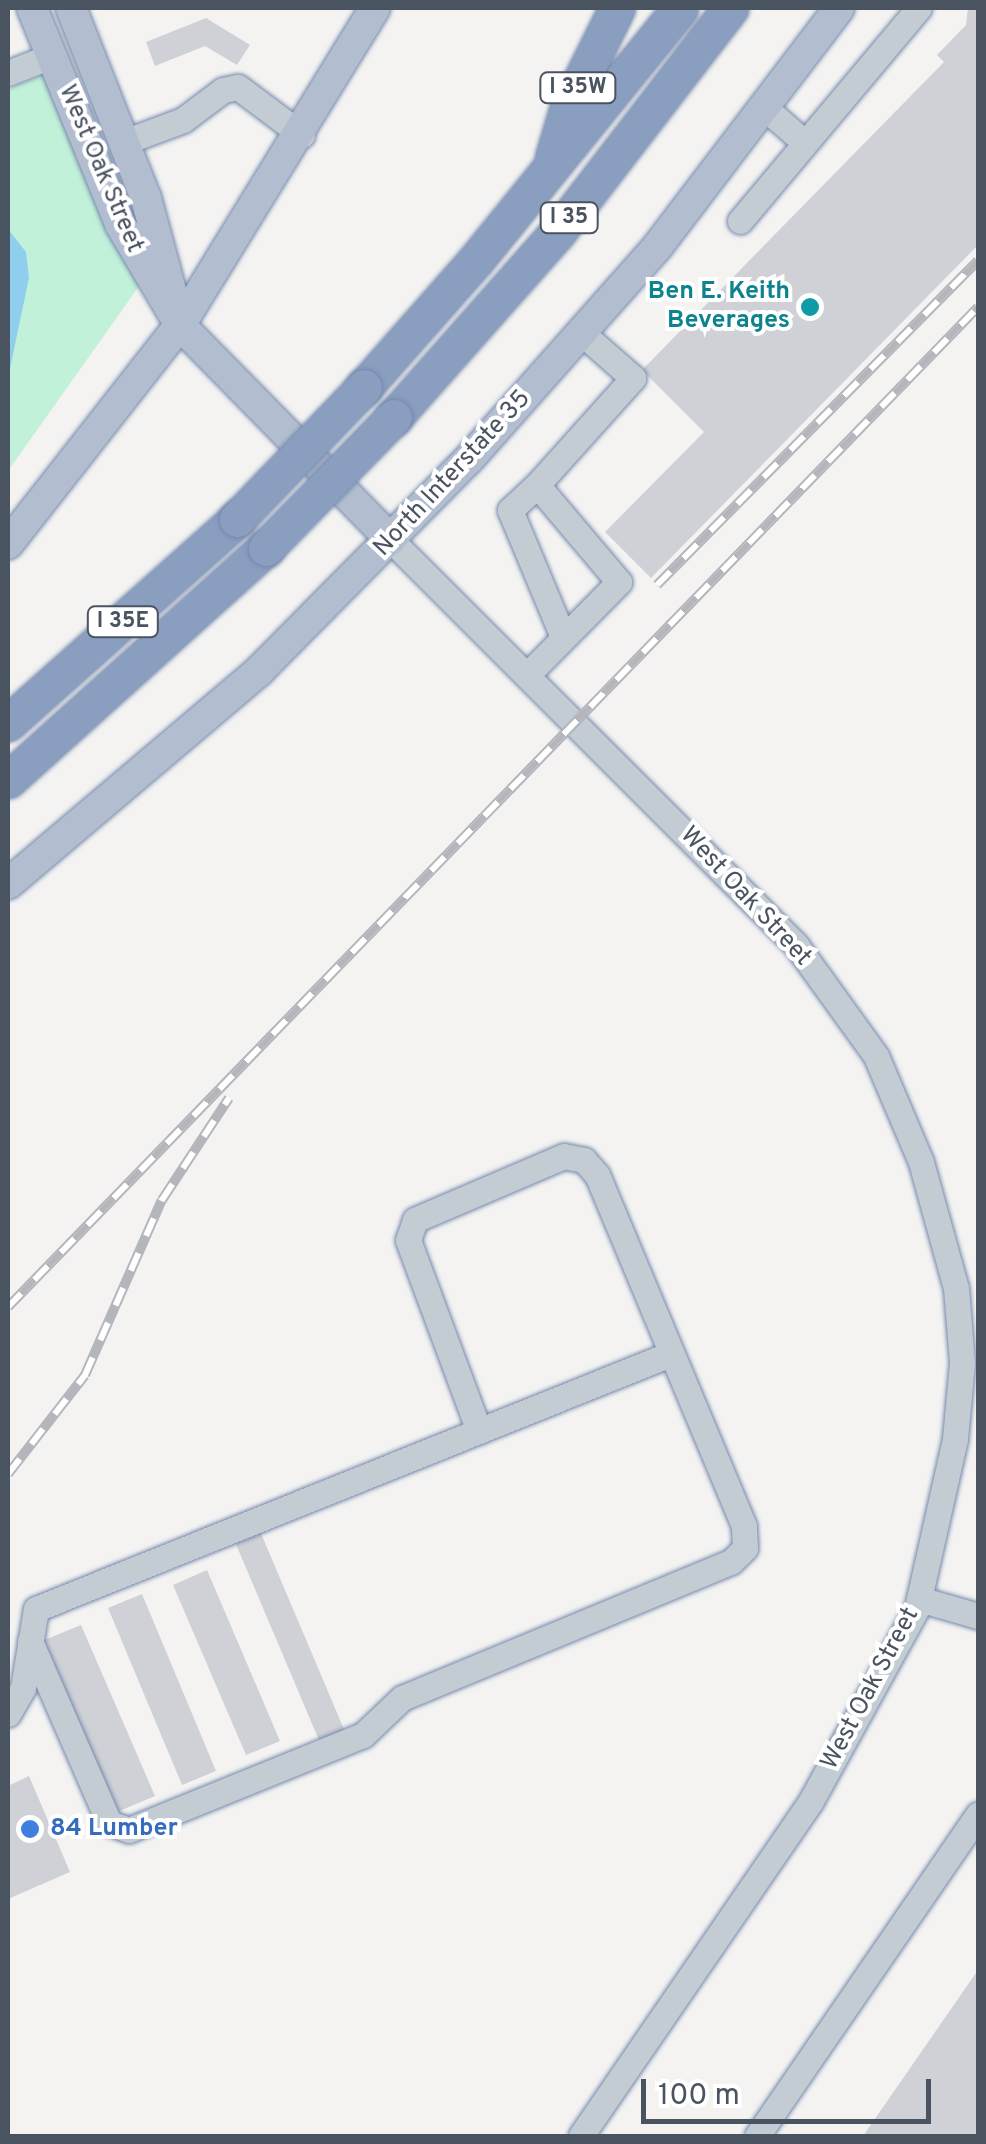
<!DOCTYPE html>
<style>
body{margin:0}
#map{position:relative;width:986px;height:2144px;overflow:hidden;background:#f4f3f2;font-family:Overpass,sans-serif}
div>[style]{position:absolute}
.green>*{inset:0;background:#c2f1d9}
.water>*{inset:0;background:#8fcfed}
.building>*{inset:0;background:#cfd1d6}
.roads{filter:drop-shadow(0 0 2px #7589ac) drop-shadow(0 0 2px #7589ac)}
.minor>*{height:25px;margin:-12.5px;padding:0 12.5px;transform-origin:12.5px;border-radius:12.5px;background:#c3cbd3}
.major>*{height:30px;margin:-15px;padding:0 15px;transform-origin:15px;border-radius:15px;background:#b2bed0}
.highway>*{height:35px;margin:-17.5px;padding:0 17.5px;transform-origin:17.5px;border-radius:17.5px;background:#8a9ec0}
.rail>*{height:10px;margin-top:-5px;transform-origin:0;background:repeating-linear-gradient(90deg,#fff 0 19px,#b4b6bc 0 38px);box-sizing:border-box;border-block:2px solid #b4b6bc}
.bridges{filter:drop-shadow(0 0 2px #7589ac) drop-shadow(0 0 2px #7589ac)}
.highway-bridge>*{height:35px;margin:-17.5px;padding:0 17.5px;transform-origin:17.5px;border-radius:17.5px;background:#8a9ec0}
.dots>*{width:28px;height:28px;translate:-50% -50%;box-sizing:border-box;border:5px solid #fff;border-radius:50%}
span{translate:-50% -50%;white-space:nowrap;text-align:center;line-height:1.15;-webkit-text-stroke:8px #fff;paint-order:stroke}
.shield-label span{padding:2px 8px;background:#fff;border:2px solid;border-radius:8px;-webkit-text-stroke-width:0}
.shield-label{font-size:22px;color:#4a5360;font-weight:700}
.street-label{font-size:25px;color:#4a5360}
.culture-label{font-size:25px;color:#0d838f;font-weight:700}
.right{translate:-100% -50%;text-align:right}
.shop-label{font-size:25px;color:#366cbe;font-weight:700}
.left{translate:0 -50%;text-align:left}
.frame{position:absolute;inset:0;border:10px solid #4a5360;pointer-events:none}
.scale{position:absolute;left:641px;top:2079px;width:290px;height:45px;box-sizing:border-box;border:5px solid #4a5360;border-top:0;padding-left:12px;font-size:30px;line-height:35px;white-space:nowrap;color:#4a5360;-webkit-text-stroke:8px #fff;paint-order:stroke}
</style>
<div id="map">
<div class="green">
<i style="clip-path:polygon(57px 69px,142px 282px,8px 471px,8px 89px)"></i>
</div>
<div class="water">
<i style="clip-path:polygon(8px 229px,26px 252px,29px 278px,8px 378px)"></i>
</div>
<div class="building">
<i style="clip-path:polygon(968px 8px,978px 8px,978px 245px,651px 578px,605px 532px,704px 432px,642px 370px,944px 62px,937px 55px,966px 25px)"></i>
<i style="clip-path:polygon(206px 18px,250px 45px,237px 65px,205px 46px,155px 66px,146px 42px)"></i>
<i style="clip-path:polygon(260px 1531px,346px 1734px,321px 1745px,235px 1542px)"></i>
<i style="clip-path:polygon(207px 1570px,280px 1741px,246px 1755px,173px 1585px)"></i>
<i style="clip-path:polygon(142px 1594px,216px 1771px,182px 1785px,108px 1608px)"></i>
<i style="clip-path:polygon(81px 1625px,155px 1796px,117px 1812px,42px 1641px)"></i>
<i style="clip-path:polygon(29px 1776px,70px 1872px,8px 1899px,8px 1786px)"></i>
<i style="clip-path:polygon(978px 1970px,978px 2136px,863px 2136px)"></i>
</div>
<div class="roads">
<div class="minor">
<i style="left:8px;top:73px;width:46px;rotate:-21.6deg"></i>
<i style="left:765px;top:108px;width:52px;rotate:41.1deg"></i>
<i style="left:124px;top:142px;width:63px;rotate:-20.4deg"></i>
<i style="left:183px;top:120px;width:50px;rotate:-36.9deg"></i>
<i style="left:223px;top:90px;width:15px;rotate:-11deg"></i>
<i style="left:238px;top:87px;width:80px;rotate:36.9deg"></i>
<i style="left:740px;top:221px;width:278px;rotate:-50deg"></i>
<i style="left:537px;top:485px;width:37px;rotate:137deg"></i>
<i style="left:510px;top:510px;width:138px;rotate:67.3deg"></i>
<i style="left:391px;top:540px;width:573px;rotate:45deg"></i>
<i style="left:796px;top:945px;width:137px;rotate:54.2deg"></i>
<i style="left:876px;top:1056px;width:115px;rotate:67deg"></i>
<i style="left:921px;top:1162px;width:131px;rotate:74.5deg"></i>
<i style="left:956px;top:1288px;width:75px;rotate:85.4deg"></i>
<i style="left:962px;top:1363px;width:76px;rotate:95.3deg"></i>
<i style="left:955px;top:1439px;width:173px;rotate:102.7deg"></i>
<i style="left:917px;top:1608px;width:220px;rotate:118.8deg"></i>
<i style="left:811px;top:1801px;width:406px;rotate:124.5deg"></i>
<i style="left:527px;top:675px;width:131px;rotate:-45.3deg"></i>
<i style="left:619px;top:582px;width:127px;rotate:-130.2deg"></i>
<i style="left:537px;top:485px;width:144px;rotate:-48.1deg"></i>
<i style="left:633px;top:378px;width:68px;rotate:-138.6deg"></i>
<i style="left:919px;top:1599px;width:61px;rotate:16.1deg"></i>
<i style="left:30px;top:1641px;width:198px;rotate:66.5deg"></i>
<i style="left:109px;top:1823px;width:21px;rotate:19deg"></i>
<i style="left:129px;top:1830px;width:253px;rotate:-22.1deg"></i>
<i style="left:363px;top:1735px;width:54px;rotate:-43.5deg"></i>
<i style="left:402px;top:1698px;width:356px;rotate:-22.5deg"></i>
<i style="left:731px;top:1562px;width:20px;rotate:-45deg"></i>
<i style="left:745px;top:1548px;width:22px;rotate:-93deg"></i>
<i style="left:744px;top:1526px;width:381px;rotate:-112.7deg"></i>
<i style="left:597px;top:1175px;width:20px;rotate:-131deg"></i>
<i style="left:584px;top:1160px;width:20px;rotate:-169deg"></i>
<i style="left:564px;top:1156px;width:162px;rotate:156.8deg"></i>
<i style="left:415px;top:1220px;width:21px;rotate:109deg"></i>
<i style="left:408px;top:1240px;width:204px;rotate:69.6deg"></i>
<i style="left:8px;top:1714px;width:30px;rotate:-60deg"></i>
<i style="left:23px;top:1688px;width:80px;rotate:-80.7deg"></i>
<i style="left:36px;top:1609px;width:681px;rotate:-21.9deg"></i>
<i style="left:757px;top:2136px;width:390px;rotate:-55.5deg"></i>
</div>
<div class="major">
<i style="left:32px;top:8px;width:233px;rotate:67.8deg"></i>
<i style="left:120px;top:224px;width:117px;rotate:59.3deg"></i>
<i style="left:180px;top:325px;width:301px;rotate:45.5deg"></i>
<i style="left:71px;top:8px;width:204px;rotate:68.5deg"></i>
<i style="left:146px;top:198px;width:104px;rotate:74.9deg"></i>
<i style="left:8px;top:544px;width:278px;rotate:-51.9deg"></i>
<i style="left:180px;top:325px;width:372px;rotate:-58.4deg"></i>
<i style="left:8px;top:884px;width:329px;rotate:-40.3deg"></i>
<i style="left:259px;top:671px;width:298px;rotate:-45.3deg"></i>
<i style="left:469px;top:459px;width:285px;rotate:-48.4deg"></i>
<i style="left:658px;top:246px;width:299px;rotate:-52.7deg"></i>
</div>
<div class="highway">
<i style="left:553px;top:158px;width:53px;rotate:-73.6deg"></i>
<i style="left:568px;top:107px;width:110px;rotate:-63.7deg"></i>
<i style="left:364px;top:387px;width:169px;rotate:-48.6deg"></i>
<i style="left:476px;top:260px;width:324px;rotate:-51deg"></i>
<i style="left:394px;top:417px;width:246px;rotate:-48.5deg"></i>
<i style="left:557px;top:233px;width:284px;rotate:-52.4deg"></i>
<i style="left:8px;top:723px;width:307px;rotate:-41.7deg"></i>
<i style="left:8px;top:780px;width:347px;rotate:-42deg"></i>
</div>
</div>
<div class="rail">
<i style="left:657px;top:585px;width:456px;rotate:-45.3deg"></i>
<i style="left:8px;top:1307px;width:1393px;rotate:-45.87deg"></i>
<i style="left:8px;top:1474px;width:125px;rotate:-52.1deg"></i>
<i style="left:85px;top:1375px;width:191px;rotate:-66.3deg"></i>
<i style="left:162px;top:1200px;width:122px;rotate:-56.7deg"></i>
</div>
<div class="bridges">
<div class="highway-bridge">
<i style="left:237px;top:519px;width:183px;rotate:-46.1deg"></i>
<i style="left:266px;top:548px;width:183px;rotate:-45.7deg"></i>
</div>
</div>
<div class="dots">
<i style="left:810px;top:307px;background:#0f9aa8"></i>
<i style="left:30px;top:1829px;background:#3f7fe0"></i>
</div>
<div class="shield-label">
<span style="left:578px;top:88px">I 35W</span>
<span style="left:569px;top:218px">I 35</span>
<span style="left:123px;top:622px">I 35E</span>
</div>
<div class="street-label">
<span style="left:100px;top:169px;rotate:67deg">West Oak Street</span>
<span style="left:453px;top:474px;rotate:-47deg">North Interstate 35</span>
<span style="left:745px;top:897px;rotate:47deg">West Oak Street</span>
<span style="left:871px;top:1689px;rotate:-62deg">West Oak Street</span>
</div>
<div class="culture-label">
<span class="right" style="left:790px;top:307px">Ben E. Keith<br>Beverages</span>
</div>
<div class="shop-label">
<span class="left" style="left:50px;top:1829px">84 Lumber</span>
</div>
<div class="frame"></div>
<div class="scale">100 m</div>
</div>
